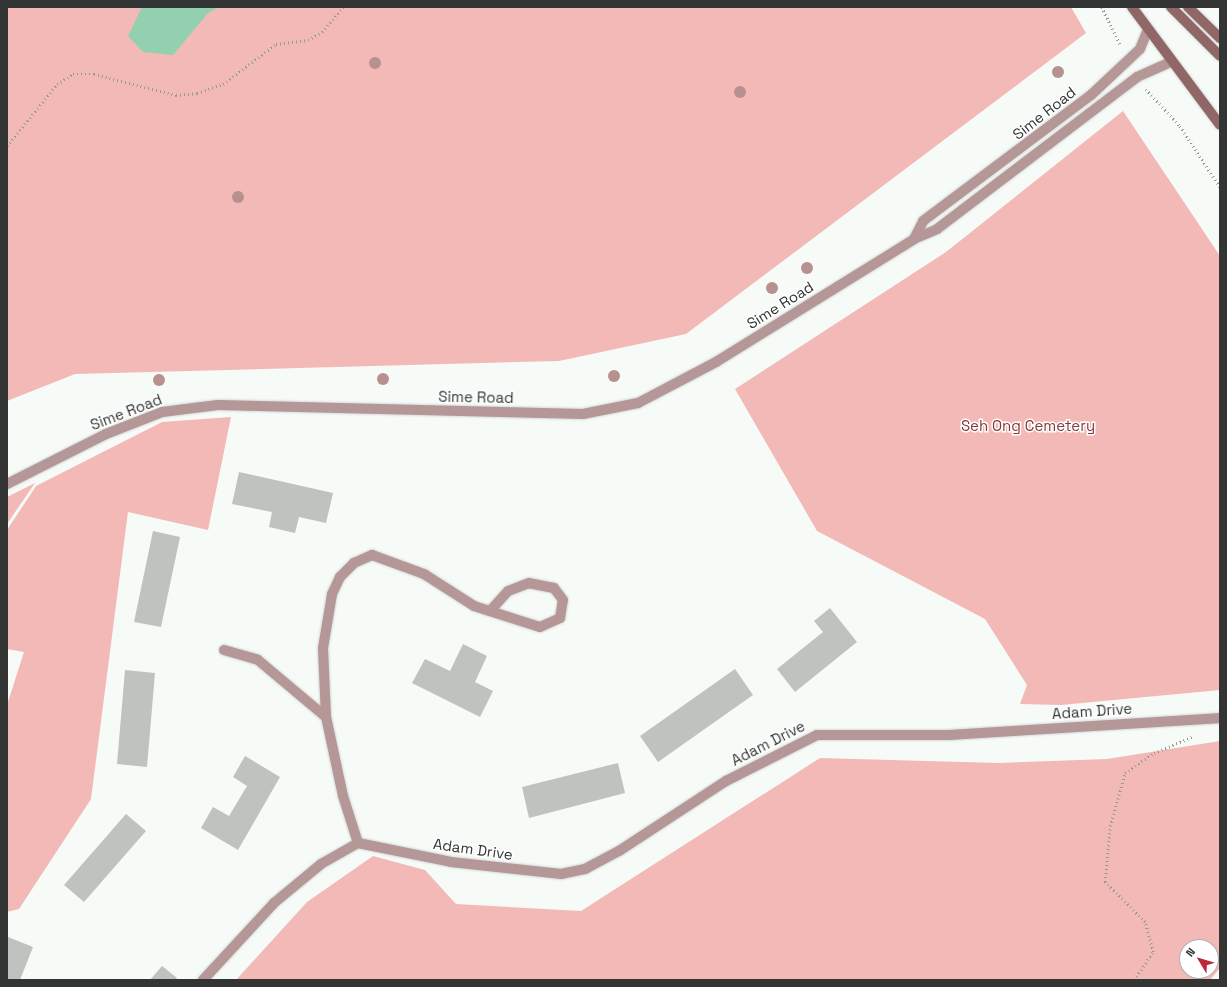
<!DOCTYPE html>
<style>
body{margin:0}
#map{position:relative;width:1227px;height:987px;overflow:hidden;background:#f6fbf8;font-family:"Space Grotesk",sans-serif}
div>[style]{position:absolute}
.green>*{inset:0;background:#f3b9b7}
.water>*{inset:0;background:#92d0b0}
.building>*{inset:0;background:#bec3c0}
.path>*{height:2.5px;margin-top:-1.25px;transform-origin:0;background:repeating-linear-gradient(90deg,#959996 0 1px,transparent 0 4px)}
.roads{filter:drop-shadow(0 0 1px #d3d7d5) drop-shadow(0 0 1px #d3d7d5)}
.street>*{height:10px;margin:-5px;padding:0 5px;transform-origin:5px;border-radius:5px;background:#b49796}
.secondary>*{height:10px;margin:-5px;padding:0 5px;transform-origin:5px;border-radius:5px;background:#906766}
.trees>*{width:12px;height:12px;margin:-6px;border-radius:50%;background:#b89090}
span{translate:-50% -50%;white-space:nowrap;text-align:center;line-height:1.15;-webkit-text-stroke:3px #fff;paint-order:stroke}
.street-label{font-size:15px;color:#333534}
.park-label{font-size:15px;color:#86383a}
.frame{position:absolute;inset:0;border:8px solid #333534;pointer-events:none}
.north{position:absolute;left:1179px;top:939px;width:40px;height:40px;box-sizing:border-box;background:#fff;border:1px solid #adaeae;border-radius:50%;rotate:308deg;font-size:11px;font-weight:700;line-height:16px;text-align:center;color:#333534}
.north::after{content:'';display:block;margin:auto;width:14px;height:18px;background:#ba293a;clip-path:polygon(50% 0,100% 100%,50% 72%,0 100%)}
</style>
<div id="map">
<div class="green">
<i style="clip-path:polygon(7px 7px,1071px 7px,1086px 33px,686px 334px,559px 361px,75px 374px,7px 401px)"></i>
<i style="clip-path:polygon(1123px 111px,1220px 256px,1220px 690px,1061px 705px,1020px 704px,1027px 685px,985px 619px,817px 531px,735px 389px,946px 252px)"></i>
<i style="clip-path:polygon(231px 417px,208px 530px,128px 512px,91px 799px,19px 909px,7px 912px,7px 705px,24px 652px,7px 649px,7px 530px,36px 486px,162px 422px)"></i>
<i style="clip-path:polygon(35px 483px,7px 524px,7px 497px)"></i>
<i style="clip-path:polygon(evenodd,1220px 741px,1220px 968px,1210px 980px,236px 980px,307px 902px,373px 856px,425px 870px,456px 904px,581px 911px,820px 758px,998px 763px,1107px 759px,1220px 741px,1187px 947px,1211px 947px,1211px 971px,1187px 971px,1187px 947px)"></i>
</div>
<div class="water">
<i style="clip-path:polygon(142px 7px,219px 7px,208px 13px,173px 55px,143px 52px,128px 36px)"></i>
</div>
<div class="building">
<i style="clip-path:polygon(239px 472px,333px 493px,326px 523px,299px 517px,295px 533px,269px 527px,272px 512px,232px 504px)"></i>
<i style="clip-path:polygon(153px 531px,180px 537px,161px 627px,134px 622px)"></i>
<i style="clip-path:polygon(830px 608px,857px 642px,795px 692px,777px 669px,823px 632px,814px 621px)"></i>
<i style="clip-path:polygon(463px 644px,487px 656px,475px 682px,493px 691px,480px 717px,412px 683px,425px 659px,450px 671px)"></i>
<i style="clip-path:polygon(735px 669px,753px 695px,658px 762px,640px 736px)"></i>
<i style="clip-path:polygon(125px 670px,155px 673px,147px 767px,117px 764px)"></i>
<i style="clip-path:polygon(245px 756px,280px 777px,238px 850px,201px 828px,213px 807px,229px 816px,247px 786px,233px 777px)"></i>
<i style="clip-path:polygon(618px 763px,625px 793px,529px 818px,522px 787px)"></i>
<i style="clip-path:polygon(126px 814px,146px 831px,84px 902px,64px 885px)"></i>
<i style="clip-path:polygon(8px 937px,33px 947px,20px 980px,7px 980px)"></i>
<i style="clip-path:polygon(162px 966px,177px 978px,175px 980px,150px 980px)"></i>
</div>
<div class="path">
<i style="left:1102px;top:7px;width:43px;rotate:64deg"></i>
<i style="left:1146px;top:89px;width:50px;rotate:47.4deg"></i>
<i style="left:1180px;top:126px;width:73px;rotate:56.7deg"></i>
<i style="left:7px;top:146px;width:80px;rotate:-51.1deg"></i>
<i style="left:57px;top:84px;width:19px;rotate:-32deg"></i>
<i style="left:73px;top:74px;width:21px"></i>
<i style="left:94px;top:74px;width:85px;rotate:14.4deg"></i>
<i style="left:176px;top:95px;width:21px;rotate:-5deg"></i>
<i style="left:197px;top:93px;width:28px;rotate:-19deg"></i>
<i style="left:223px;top:84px;width:66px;rotate:-37deg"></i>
<i style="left:276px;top:44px;width:32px;rotate:-7deg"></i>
<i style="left:308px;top:40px;width:16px;rotate:-30deg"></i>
<i style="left:322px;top:32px;width:33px;rotate:-50deg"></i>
<i style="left:1134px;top:980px;width:34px;rotate:-56deg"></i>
<i style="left:1153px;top:952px;width:31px;rotate:-105deg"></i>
<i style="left:1145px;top:922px;width:57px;rotate:-135deg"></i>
<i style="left:1105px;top:882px;width:56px;rotate:-84.9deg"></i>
<i style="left:1110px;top:826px;width:55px;rotate:-74.2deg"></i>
<i style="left:1125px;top:773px;width:35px;rotate:-35deg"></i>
<i style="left:1154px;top:753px;width:43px;rotate:-23deg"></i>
</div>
<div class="roads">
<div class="street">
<i style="left:914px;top:239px;width:20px;rotate:-63deg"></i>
<i style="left:923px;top:221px;width:210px;rotate:-36.9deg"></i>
<i style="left:1091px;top:95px;width:67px;rotate:-43.2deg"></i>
<i style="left:1140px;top:49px;width:18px;rotate:-68deg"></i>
<i style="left:7px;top:484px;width:111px;rotate:-26.8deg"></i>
<i style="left:106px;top:434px;width:60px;rotate:-21.4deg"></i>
<i style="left:162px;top:412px;width:56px;rotate:-7.1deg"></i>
<i style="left:218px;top:405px;width:365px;rotate:1.4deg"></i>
<i style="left:583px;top:414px;width:56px;rotate:-11.3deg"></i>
<i style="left:638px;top:403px;width:88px;rotate:-27.7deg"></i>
<i style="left:716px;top:362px;width:233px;rotate:-31.8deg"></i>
<i style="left:914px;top:239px;width:25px;rotate:-23deg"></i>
<i style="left:937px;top:229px;width:251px;rotate:-37.2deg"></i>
<i style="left:1137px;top:77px;width:36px;rotate:-24deg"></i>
<i style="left:224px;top:650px;width:35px;rotate:16deg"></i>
<i style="left:258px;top:660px;width:89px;rotate:40deg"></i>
<i style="left:358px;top:843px;width:49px;rotate:-107.7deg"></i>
<i style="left:343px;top:796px;width:81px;rotate:-102.1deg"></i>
<i style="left:326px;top:717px;width:69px;rotate:-92.5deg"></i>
<i style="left:323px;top:648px;width:55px;rotate:-80.5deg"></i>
<i style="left:332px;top:594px;width:19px;rotate:-65deg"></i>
<i style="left:340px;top:577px;width:20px;rotate:-45deg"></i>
<i style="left:354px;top:563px;width:20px;rotate:-24deg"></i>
<i style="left:372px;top:555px;width:55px;rotate:20.1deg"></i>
<i style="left:424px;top:574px;width:59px;rotate:32.6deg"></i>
<i style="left:474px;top:606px;width:69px;rotate:17.7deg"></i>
<i style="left:540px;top:627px;width:22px;rotate:-24deg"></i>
<i style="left:560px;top:618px;width:18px;rotate:-81deg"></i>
<i style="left:563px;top:600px;width:15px;rotate:-127deg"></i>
<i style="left:554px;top:588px;width:25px;rotate:-169deg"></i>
<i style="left:529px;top:583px;width:22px;rotate:159deg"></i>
<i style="left:508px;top:591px;width:27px;rotate:132deg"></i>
<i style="left:203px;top:980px;width:105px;rotate:-47.3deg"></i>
<i style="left:274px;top:903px;width:61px;rotate:-39.7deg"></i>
<i style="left:321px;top:864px;width:43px;rotate:-29.6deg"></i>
<i style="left:358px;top:843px;width:95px;rotate:11.5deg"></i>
<i style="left:451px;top:862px;width:111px;rotate:6.2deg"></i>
<i style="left:561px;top:874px;width:25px;rotate:-12deg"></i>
<i style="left:585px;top:869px;width:38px;rotate:-28deg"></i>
<i style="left:619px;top:851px;width:128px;rotate:-33.2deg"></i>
<i style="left:726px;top:781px;width:102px;rotate:-26.8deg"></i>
<i style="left:817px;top:735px;width:133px"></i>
<i style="left:950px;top:735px;width:271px;rotate:-3.6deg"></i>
</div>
<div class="secondary">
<i style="left:1132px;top:7px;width:147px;rotate:53.3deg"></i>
<i style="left:1171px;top:7px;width:69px;rotate:45deg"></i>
<i style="left:1188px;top:7px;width:45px;rotate:44.1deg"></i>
</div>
</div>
<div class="trees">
<i style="left:375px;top:63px"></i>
<i style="left:1058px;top:72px"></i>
<i style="left:740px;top:92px"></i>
<i style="left:238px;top:197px"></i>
<i style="left:807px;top:268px"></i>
<i style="left:772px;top:288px"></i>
<i style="left:614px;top:376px"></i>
<i style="left:383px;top:379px"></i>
<i style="left:159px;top:380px"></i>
</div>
<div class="street-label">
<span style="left:1044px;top:113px;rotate:-38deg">Sime Road</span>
<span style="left:780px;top:305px;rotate:-32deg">Sime Road</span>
<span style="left:476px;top:397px;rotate:1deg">Sime Road</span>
<span style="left:126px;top:412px;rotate:-21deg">Sime Road</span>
<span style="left:1092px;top:711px;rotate:-4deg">Adam Drive</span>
<span style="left:768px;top:743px;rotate:-27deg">Adam Drive</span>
<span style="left:473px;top:849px;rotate:8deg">Adam Drive</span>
</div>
<div class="park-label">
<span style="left:1028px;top:426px">Seh Ong Cemetery</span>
</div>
<div class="frame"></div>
<div class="north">N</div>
</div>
